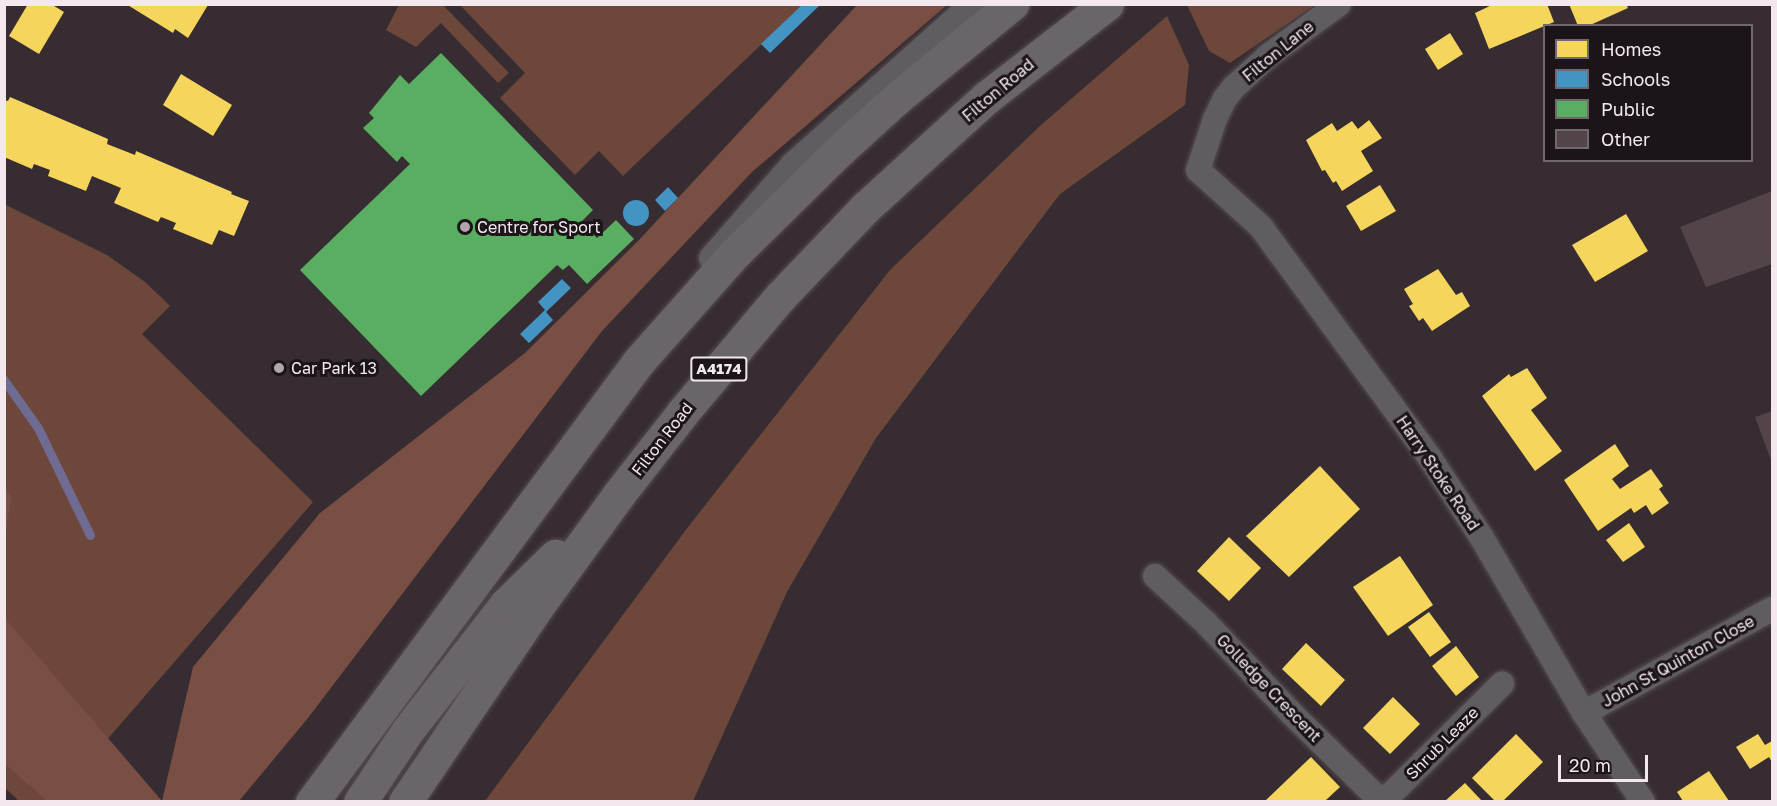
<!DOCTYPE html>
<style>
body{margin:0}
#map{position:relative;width:1777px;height:806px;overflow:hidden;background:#362c31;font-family:"Golos Text",sans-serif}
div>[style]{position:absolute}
.green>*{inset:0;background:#6e473b}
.forest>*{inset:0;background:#794f43}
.homes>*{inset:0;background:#f6d55c}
.schools>*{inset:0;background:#4393c3}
.round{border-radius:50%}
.public>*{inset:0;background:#5aae61}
.stream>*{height:9px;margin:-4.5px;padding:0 4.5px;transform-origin:4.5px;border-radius:4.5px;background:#6f6b92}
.building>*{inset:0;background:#524448}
.roads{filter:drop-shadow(0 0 2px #534b4f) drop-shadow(0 0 2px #534b4f)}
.minor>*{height:24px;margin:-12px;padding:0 12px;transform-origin:12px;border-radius:12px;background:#605d60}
.primary>*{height:33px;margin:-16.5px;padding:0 16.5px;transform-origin:16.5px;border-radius:16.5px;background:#6a6569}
.dots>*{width:16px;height:16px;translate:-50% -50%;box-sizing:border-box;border:3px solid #1b1418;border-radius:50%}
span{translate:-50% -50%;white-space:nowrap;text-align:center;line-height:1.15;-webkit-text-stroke:6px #1b1418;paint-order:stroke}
.shield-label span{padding:2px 4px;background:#1b1418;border:2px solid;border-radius:4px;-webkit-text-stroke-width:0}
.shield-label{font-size:15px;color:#f2e8ee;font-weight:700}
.street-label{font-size:16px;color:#f2e8ee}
.poi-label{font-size:16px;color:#f2e8ee}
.left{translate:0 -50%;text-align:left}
.frame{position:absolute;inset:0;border:6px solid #f2e8ee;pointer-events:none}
.legend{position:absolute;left:1543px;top:24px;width:210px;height:138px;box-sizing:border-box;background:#1b1418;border:2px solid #71696e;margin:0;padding:8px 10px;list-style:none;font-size:18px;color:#f2e8ee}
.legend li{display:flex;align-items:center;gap:12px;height:30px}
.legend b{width:30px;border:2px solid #71696e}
.scale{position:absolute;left:1558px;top:755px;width:90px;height:27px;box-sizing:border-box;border:3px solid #f2e8ee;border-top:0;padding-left:8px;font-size:18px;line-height:21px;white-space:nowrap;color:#f2e8ee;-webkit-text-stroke:4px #1b1418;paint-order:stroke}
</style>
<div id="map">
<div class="green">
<i style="clip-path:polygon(399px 5px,443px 5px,509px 73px,498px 83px,441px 23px,416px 47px,386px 30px)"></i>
<i style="clip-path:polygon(460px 5px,803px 5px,623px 176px,599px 151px,575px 175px,500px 98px,525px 73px)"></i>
<i style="clip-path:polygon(1187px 5px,1315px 5px,1230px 63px,1209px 51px)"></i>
<i style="clip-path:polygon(1167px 16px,1189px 65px,1185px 105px,1060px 194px,876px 438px,787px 592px,693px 801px,485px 801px,688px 527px,890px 270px,1041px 125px)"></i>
<i style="clip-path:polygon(4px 204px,107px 255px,145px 282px,163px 299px,170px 306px,142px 334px,313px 502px,54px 801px,19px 801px,5px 788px)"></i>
</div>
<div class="forest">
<i style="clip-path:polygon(857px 5px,947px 5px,752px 172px,602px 331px,308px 718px,239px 801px,47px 801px,5px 764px,4px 617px,162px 801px,193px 667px,320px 513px,525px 353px,639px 240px)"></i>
<i style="clip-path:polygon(5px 488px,11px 496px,5px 539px)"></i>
</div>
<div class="homes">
<i style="clip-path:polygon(28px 4px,51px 4px,64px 12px,39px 54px,9px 36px)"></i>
<i style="clip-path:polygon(126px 4px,206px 4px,208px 5px,188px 38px,175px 29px,173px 33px)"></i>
<i style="clip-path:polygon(1494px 4px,1547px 4px,1554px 22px,1489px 49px,1475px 13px)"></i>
<i style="clip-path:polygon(1569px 4px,1626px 4px,1628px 8px,1588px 26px,1578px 26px)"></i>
<i style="clip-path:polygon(1450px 33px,1463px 54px,1438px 70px,1425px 49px)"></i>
<i style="clip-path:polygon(181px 74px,232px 105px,213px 136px,163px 105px)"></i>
<i style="clip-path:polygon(10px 97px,108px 139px,107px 144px,135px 155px,136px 151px,232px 192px,231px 194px,249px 201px,234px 236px,219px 230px,212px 245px,173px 229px,176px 223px,161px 217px,158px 222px,114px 203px,121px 188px,92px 176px,86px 191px,48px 176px,50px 170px,34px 164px,32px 169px,4px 157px,4px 100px,8px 101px)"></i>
<i style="clip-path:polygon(1369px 120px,1382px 138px,1361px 151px,1373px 171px,1342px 191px,1336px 181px,1333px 183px,1325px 170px,1322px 171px,1306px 140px,1332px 123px,1337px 131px,1352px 121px,1358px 129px)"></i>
<i style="clip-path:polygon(1380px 185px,1396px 211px,1361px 231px,1346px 206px)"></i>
<i style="clip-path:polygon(1626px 214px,1648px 251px,1595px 282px,1572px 245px)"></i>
<i style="clip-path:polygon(1438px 269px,1456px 295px,1462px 292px,1470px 306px,1432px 331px,1423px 318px,1419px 321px,1409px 306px,1413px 304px,1404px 289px)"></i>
<i style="clip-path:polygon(1527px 368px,1547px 398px,1531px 410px,1562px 451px,1535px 471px,1482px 396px,1509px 374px,1511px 377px)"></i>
<i style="clip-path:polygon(1615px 444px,1629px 466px,1612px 479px,1620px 489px,1651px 469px,1663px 486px,1659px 489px,1669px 503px,1652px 515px,1646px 505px,1634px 513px,1631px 508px,1598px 531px,1564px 480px)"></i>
<i style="clip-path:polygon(1320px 466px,1360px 509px,1289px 577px,1246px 536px)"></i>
<i style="clip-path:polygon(1629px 523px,1645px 547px,1623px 562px,1606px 540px)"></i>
<i style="clip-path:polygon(1229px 537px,1261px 568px,1229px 601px,1197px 571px)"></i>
<i style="clip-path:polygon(1400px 556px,1433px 605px,1388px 636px,1353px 587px)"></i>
<i style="clip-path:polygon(1429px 612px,1451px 642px,1430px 657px,1408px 627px)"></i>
<i style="clip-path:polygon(1306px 643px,1345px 680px,1321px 706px,1282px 669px)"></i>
<i style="clip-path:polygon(1456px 646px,1479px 677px,1456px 696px,1432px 666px)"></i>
<i style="clip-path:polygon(1393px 697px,1420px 724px,1390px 754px,1363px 728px)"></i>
<i style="clip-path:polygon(1516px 734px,1543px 762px,1503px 801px,1495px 801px,1472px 778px)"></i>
<i style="clip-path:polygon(1758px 734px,1765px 745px,1772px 741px,1772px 762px,1769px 757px,1750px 769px,1736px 747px)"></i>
<i style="clip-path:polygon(1311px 757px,1340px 787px,1325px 801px,1265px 801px)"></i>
<i style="clip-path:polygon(1709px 771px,1729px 801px,1683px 801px,1677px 792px)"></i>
<i style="clip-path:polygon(1465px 783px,1482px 801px,1445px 801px)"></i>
</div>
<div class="schools">
<i style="clip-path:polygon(803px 4px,821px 4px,770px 53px,761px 44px)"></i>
<i style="clip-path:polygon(668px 187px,678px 198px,665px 211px,655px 200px)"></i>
<i class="round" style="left:623px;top:200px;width:26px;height:26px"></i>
<i style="clip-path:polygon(562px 279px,571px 288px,546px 312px,553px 320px,529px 343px,520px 334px,545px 310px,538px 302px)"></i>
</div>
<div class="public">
<i style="clip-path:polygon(441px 53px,593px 210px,581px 222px,597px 238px,616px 220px,634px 239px,587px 284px,569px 265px,563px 270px,557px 265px,421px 396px,300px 270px,410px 164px,402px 156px,397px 162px,363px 128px,374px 118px,369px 113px,400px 75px,409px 84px)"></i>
</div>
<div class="stream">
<i style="left:4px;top:380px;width:59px;rotate:54.7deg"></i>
<i style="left:38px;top:428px;width:119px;rotate:64.1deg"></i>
</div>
<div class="building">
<i style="clip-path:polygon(1772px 191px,1772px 264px,1706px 287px,1680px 227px)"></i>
<i style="clip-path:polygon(1772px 411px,1772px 463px,1755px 417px)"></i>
</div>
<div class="roads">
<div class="minor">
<i style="left:1339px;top:4px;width:88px;rotate:143.8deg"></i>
<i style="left:1268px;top:56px;width:46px;rotate:137.6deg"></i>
<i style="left:1234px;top:87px;width:16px;rotate:128deg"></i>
<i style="left:1224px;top:100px;width:21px;rotate:115deg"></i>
<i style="left:1215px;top:119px;width:54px;rotate:108.4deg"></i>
<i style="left:1198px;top:170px;width:85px;rotate:42.1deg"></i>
<i style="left:1261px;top:227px;width:286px;rotate:53.8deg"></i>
<i style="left:1430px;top:458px;width:95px;rotate:57deg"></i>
<i style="left:1482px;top:538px;width:203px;rotate:59.8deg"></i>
<i style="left:1584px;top:713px;width:107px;rotate:56.5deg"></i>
<i style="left:711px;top:258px;width:123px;rotate:-48.9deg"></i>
<i style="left:792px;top:165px;width:241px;rotate:-41.8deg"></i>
<i style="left:1155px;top:576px;width:69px;rotate:42.7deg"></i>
<i style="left:1206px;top:623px;width:125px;rotate:46.6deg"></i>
<i style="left:1292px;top:714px;width:126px;rotate:44.4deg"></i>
<i style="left:1584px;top:713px;width:215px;rotate:-29deg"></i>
<i style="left:1383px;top:802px;width:168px;rotate:-44.8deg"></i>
</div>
<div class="primary">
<i style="left:312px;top:802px;width:549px;rotate:-53.44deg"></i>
<i style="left:639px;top:361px;width:144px;rotate:-48.4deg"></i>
<i style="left:735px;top:253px;width:148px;rotate:-44.5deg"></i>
<i style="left:841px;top:149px;width:76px;rotate:-42.3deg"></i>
<i style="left:897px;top:98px;width:149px;rotate:-39.3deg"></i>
<i style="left:360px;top:802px;width:87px;rotate:-56.3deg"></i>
<i style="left:408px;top:730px;width:160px;rotate:-52.1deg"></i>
<i style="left:506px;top:604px;width:69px;rotate:-44.4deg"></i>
<i style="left:405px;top:802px;width:235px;rotate:-55.9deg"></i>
<i style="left:537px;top:607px;width:140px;rotate:-54deg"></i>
<i style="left:619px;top:494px;width:104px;rotate:-52deg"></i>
<i style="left:683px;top:412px;width:150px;rotate:-49.9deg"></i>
<i style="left:780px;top:297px;width:124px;rotate:-46.3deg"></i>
<i style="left:866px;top:207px;width:164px;rotate:-42.3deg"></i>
<i style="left:987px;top:97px;width:152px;rotate:-37.8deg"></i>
</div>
</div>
<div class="dots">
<i style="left:465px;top:227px;background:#b0a6ac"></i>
<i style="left:279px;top:368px;background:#b0a6ac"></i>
</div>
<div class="shield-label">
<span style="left:719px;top:369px">A4174</span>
</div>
<div class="street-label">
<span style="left:1278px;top:51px;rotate:-39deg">Filton Lane</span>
<span style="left:998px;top:90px;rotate:-40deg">Filton Road</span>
<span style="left:662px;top:439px;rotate:-52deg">Filton Road</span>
<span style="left:1438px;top:473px;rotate:56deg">Harry Stoke Road</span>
<span style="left:1678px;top:661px;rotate:-29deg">John St Quinton Close</span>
<span style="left:1269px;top:688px;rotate:46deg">Golledge Crescent</span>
<span style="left:1442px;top:743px;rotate:-45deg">Shrub Leaze</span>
</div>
<div class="poi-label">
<span class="left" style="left:477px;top:227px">Centre for Sport</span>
<span class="left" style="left:291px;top:368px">Car Park 13</span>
</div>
<div class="frame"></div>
<ul class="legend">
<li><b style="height:16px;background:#f6d55c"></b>Homes</li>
<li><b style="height:16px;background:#4393c3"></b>Schools</li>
<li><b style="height:16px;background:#5aae61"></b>Public</li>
<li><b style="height:16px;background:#524448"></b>Other</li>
</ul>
<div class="scale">20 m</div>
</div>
